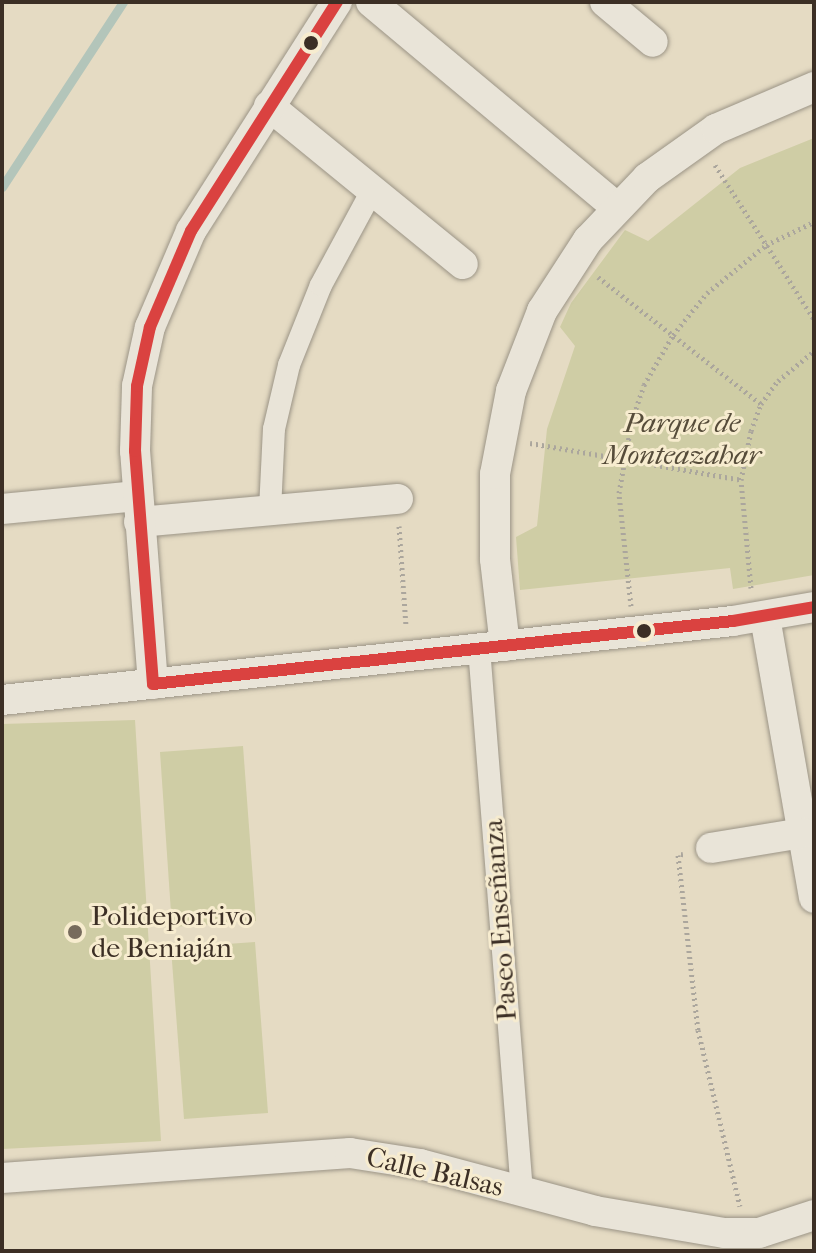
<!DOCTYPE html>
<meta charset="utf-8">
<style>
body{margin:0}
#map{position:relative;width:816px;height:1253px;overflow:hidden;background:#e5dbc3;font-family:"IM FELL French Canon",serif}
div>[style]{position:absolute}
.green>*{inset:0;background:#cfcda5}
.stream>*{height:9px;margin:-4.5px;padding:0 4.5px;transform-origin:4.5px;border-radius:4.5px;background:#b3c5ba}
.path>*{height:5px;margin-top:-2.5px;transform-origin:0;background:repeating-linear-gradient(90deg,#aba69d 0 2px,transparent 0 6px)}
.roads{filter:drop-shadow(0 0 2px #9b9486) drop-shadow(0 0 2px #9b9486)}
.pedestrian>*{height:22px;margin:-11px;padding:0 11px;transform-origin:11px;border-radius:11px;background:#e9e4d8}
.minor>*{height:30px;margin:-15px;padding:0 15px;transform-origin:15px;border-radius:15px;background:#e9e4d8}
.bus-1>*{height:12px;margin:-6px;padding:0 6px;transform-origin:6px;border-radius:6px;background:#da4240}
.dots>*{width:22px;height:22px;translate:-50% -50%;box-sizing:border-box;border:4px solid #f7eccf;border-radius:50%}
span{translate:-50% -50%;white-space:nowrap;text-align:center;line-height:1.15;-webkit-text-stroke:6px #f7eccf;paint-order:stroke}
.park-label{font-size:28px;color:#564c3a;font-style:italic}
.poi-label{font-size:28px;color:#3c2f25}
.left{translate:0 -50%;text-align:left}
.street-label{font-size:28px;color:#3c2f25}
.frame{position:absolute;inset:0;border:4px solid #3c2f25;pointer-events:none}
</style>
<div id="map">
<div class="green">
<i style="clip-path:polygon(814px 138px,814px 575px,733px 589px,730px 568px,520px 590px,516px 537px,537px 526px,547px 429px,575px 346px,560px 327px,571px 303px,625px 230px,648px 241px,740px 168px)"></i>
<i style="clip-path:polygon(135px 720px,161px 1141px,2px 1149px,2px 724px)"></i>
<i style="clip-path:polygon(243px 746px,256px 921px,172px 927px,160px 752px)"></i>
<i style="clip-path:polygon(255px 942px,268px 1113px,184px 1119px,171px 948px)"></i>
</div>
<div class="stream">
<i style="left:2px;top:187px;width:221px;rotate:-56.8deg"></i>
</div>
<div class="path">
<i style="left:715px;top:165px;width:183px;rotate:57.3deg"></i>
<i style="left:598px;top:277px;width:207px;rotate:37.9deg"></i>
<i style="left:530px;top:443px;width:214px;rotate:9.9deg"></i>
<i style="left:399px;top:526px;width:101px;rotate:86deg"></i>
<i style="left:751px;top:588px;width:108px;rotate:-95.3deg"></i>
<i style="left:741px;top:480px;width:50px;rotate:-78.5deg"></i>
<i style="left:751px;top:431px;width:29px;rotate:-70deg"></i>
<i style="left:761px;top:404px;width:29px;rotate:-54deg"></i>
<i style="left:778px;top:381px;width:47px;rotate:-39.8deg"></i>
<i style="left:631px;top:606px;width:114px;rotate:-96.1deg"></i>
<i style="left:619px;top:493px;width:74px;rotate:-79.9deg"></i>
<i style="left:632px;top:420px;width:37px;rotate:-71deg"></i>
<i style="left:644px;top:385px;width:58px;rotate:-59.9deg"></i>
<i style="left:673px;top:335px;width:54px;rotate:-51deg"></i>
<i style="left:707px;top:293px;width:76px;rotate:-39.1deg"></i>
<i style="left:766px;top:245px;width:53px;rotate:-25.6deg"></i>
<i style="left:683px;top:854px;width:5px;rotate:169deg"></i>
<i style="left:678px;top:855px;width:176px;rotate:83.5deg"></i>
<i style="left:698px;top:1030px;width:181px;rotate:76.6deg"></i>
</div>
<div class="roads">
<div class="pedestrian">
<i style="left:270px;top:510px;width:81px;rotate:-87.2deg"></i>
<i style="left:274px;top:429px;width:66px;rotate:-76.8deg"></i>
<i style="left:289px;top:365px;width:86px;rotate:-68.2deg"></i>
<i style="left:321px;top:285px;width:109px;rotate:-61.6deg"></i>
<i style="left:479px;top:648px;width:546px;rotate:85.48deg"></i>
</div>
<div class="minor">
<i style="left:371px;top:2px;width:319px;rotate:39.9deg"></i>
<i style="left:605px;top:2px;width:62px;rotate:39.8deg"></i>
<i style="left:269px;top:106px;width:250px;rotate:39.2deg"></i>
<i style="left:2px;top:509px;width:136px;rotate:-5.5deg"></i>
<i style="left:139px;top:522px;width:260px;rotate:-5.1deg"></i>
<i style="left:765px;top:617px;width:285px;rotate:80.1deg"></i>
<i style="left:505px;top:646px;width:88px;rotate:-96.6deg"></i>
<i style="left:495px;top:559px;width:85px;rotate:-90deg"></i>
<i style="left:495px;top:474px;width:85px;rotate:-79.1deg"></i>
<i style="left:511px;top:391px;width:86px;rotate:-68.8deg"></i>
<i style="left:542px;top:311px;width:85px;rotate:-57.1deg"></i>
<i style="left:588px;top:240px;width:86px;rotate:-46.4deg"></i>
<i style="left:647px;top:178px;width:85px;rotate:-35.4deg"></i>
<i style="left:716px;top:129px;width:107px;rotate:-23.2deg"></i>
<i style="left:153px;top:684px;width:234px;rotate:-94.4deg"></i>
<i style="left:135px;top:451px;width:65px;rotate:-88.2deg"></i>
<i style="left:137px;top:386px;width:60px;rotate:-77.6deg"></i>
<i style="left:150px;top:327px;width:104px;rotate:-66.9deg"></i>
<i style="left:191px;top:231px;width:272px;rotate:-57.5deg"></i>
<i style="left:2px;top:700px;width:735px;rotate:-6.17deg"></i>
<i style="left:733px;top:621px;width:82px;rotate:-9.8deg"></i>
<i style="left:711px;top:848px;width:93px;rotate:-9.3deg"></i>
<i style="left:2px;top:1178px;width:349px;rotate:-4.1deg"></i>
<i style="left:350px;top:1153px;width:71px;rotate:8.9deg"></i>
<i style="left:420px;top:1164px;width:181px;rotate:15deg"></i>
<i style="left:595px;top:1211px;width:131px;rotate:9.7deg"></i>
<i style="left:724px;top:1233px;width:35px"></i>
<i style="left:759px;top:1233px;width:58px;rotate:-18.1deg"></i>
</div>
</div>
<div class="bus-1">
<i style="left:153px;top:684px;width:234px;rotate:-94.4deg"></i>
<i style="left:135px;top:451px;width:65px;rotate:-88.2deg"></i>
<i style="left:137px;top:386px;width:60px;rotate:-77.6deg"></i>
<i style="left:150px;top:327px;width:104px;rotate:-66.9deg"></i>
<i style="left:191px;top:231px;width:272px;rotate:-57.5deg"></i>
<i style="left:153px;top:684px;width:583px;rotate:-6.2deg"></i>
<i style="left:733px;top:621px;width:82px;rotate:-9.8deg"></i>
</div>
<div class="dots">
<i style="left:311px;top:43px;background:#3c2f25"></i>
<i style="left:644px;top:631px;background:#3c2f25"></i>
<i style="left:75px;top:932px;background:#776b5c"></i>
</div>
<div class="park-label">
<span style="left:682px;top:439px">Parque de<br>Monteazahar</span>
</div>
<div class="poi-label">
<span class="left" style="left:91px;top:932px">Polideportivo<br>de Beniaján</span>
</div>
<div class="street-label">
<span style="left:500px;top:920px;rotate:-94deg">Paseo Enseñanza</span>
<span style="left:435px;top:1172px;rotate:13deg">Calle Balsas</span>
</div>
<div class="frame"></div>
</div>
